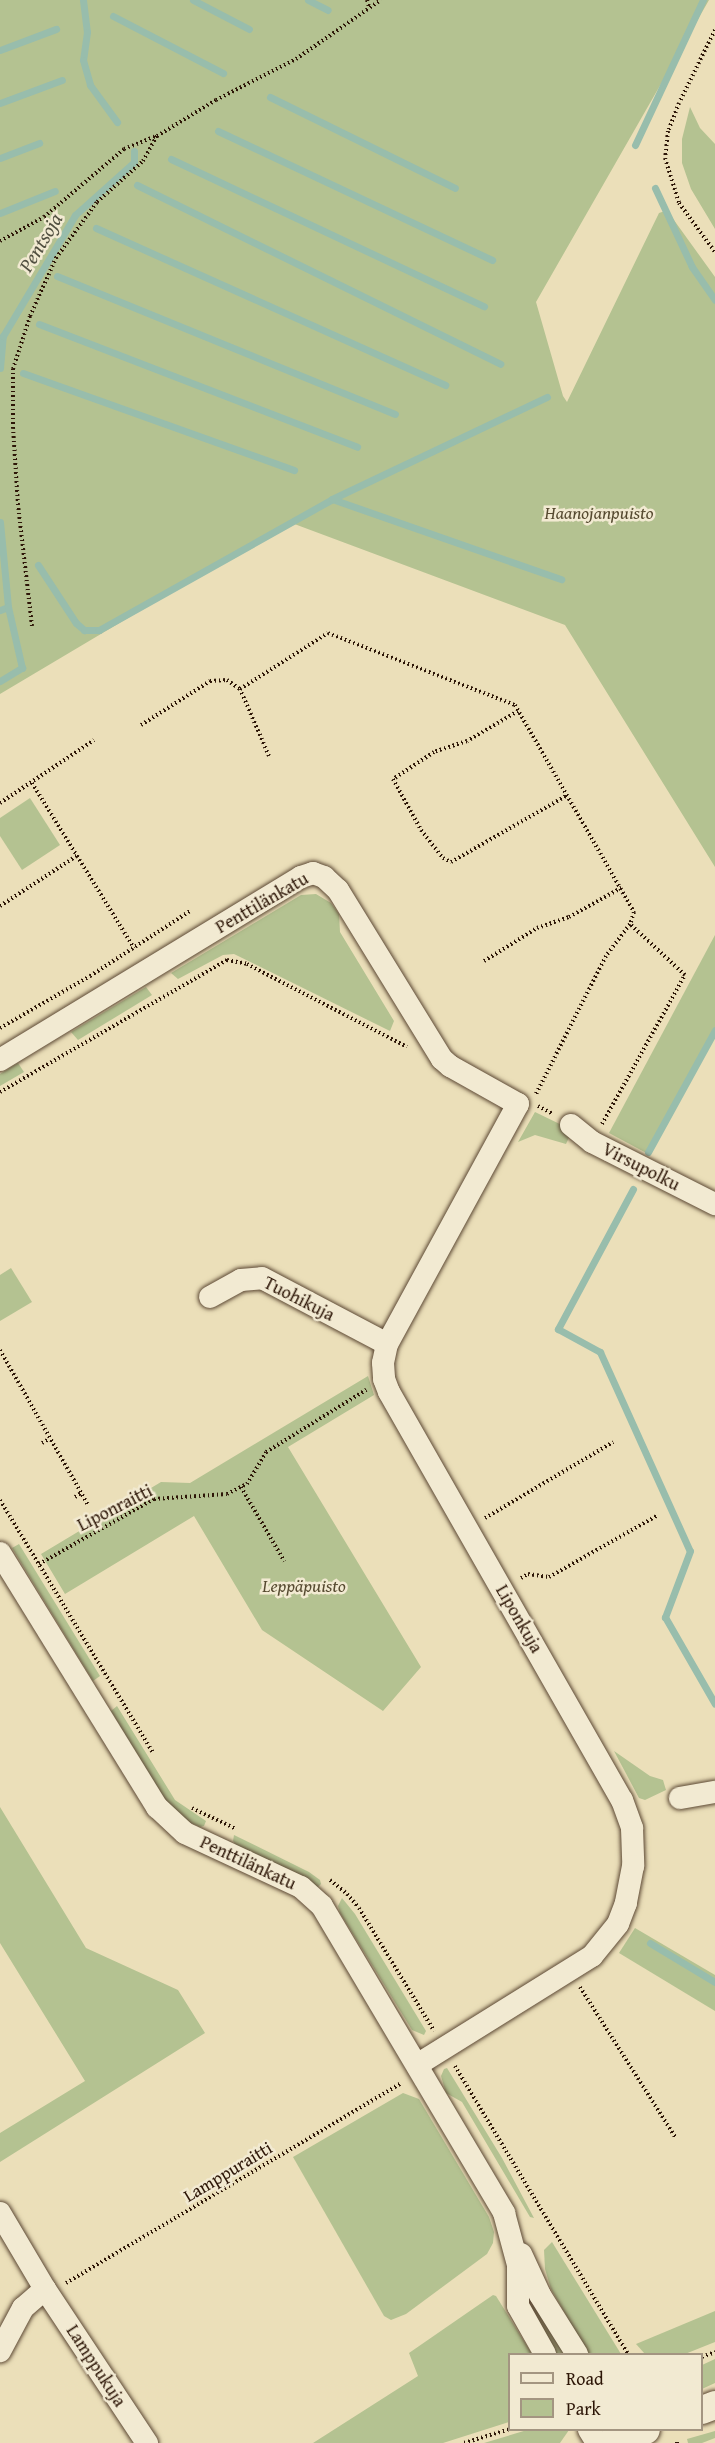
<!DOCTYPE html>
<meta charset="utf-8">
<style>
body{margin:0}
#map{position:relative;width:715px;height:2443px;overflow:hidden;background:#ebdfb9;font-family:"Gentium Book Plus",serif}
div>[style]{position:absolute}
.green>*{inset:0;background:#b4c291}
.stream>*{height:7px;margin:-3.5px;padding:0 3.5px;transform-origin:3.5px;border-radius:3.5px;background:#98bdac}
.path>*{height:4px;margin-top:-2px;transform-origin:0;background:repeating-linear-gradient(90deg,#2d1607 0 1.5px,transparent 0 4.5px)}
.roads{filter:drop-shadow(0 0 2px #5c4834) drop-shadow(0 0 2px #5c4834)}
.minor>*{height:22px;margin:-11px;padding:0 11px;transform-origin:11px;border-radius:11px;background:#f2ead2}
.tertiary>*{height:28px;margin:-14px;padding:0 14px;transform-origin:14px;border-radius:14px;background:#f2ead2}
span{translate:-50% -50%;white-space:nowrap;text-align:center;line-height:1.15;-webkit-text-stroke:5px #f2ead2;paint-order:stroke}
.park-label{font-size:18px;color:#564a30;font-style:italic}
.street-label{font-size:18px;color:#2d1607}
.water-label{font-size:20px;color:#525041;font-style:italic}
.legend{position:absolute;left:508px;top:2353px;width:195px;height:78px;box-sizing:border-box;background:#f2ead2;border:2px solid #a39581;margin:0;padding:8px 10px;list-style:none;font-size:18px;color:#2d1607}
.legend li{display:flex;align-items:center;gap:12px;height:30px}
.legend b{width:30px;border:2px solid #a39581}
</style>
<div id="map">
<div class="green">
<i style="clip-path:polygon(0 0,709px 0,536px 302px,563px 396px,567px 402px,659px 213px,665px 211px,671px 216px,715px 277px,715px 867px,565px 625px,289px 522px,0 694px)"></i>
<i style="clip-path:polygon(690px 107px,700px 128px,715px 144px,715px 229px,691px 189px,682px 163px,682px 139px)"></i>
<i style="clip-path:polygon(30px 798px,60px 845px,22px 870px,0 836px,0 818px)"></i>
<i style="clip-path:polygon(316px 894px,331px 903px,339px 914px,340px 932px,394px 1021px,390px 1031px,234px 954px,223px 955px,178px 979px,171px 973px,301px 895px)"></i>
<i style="clip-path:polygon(715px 935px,715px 1034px,650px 1155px,609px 1133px)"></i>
<i style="clip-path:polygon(146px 987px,152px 995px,78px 1040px,71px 1032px)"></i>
<i style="clip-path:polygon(18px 1063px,24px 1072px,0 1086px,0 1074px)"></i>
<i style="clip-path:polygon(535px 1112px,570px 1129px,571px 1133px,566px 1144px,535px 1135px,518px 1142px)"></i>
<i style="clip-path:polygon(11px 1268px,32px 1302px,0 1321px,0 1275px)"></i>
<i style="clip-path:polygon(368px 1376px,374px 1395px,288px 1447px,421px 1667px,383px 1711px,262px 1630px,194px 1516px,65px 1594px,41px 1554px,161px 1482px,190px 1483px)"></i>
<i style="clip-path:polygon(19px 1544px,100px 1676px,93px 1681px,12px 1548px)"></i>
<i style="clip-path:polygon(117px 1706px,175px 1800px,206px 1821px,204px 1826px,200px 1827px,187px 1821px,169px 1806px,111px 1711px)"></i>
<i style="clip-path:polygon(614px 1751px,650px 1776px,663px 1780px,666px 1790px,645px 1800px,639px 1798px)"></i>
<i style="clip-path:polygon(0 1807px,86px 1948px,178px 1990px,205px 2033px,0 2162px,0 2133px,85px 2081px,0 1943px)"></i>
<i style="clip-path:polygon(234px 1835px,309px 1872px,320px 1880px,321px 1884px,317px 1888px,237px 1846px,233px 1841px)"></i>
<i style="clip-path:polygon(342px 1898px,355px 1914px,426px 2031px,424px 2035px,412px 2030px,340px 1913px,338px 1906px)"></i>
<i style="clip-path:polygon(635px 1928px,715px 1975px,715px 2011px,619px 1953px)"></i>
<i style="clip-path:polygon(447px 2068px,502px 2158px,534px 2218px,530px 2217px,462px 2102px,446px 2093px,441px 2076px,444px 2069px)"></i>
<i style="clip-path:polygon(403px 2093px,419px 2099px,489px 2217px,494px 2232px,493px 2243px,487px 2254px,406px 2314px,391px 2320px,384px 2316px,293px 2157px)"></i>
<i style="clip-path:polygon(552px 2242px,621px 2354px,588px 2354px,551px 2289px,545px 2269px,544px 2250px)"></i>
<i style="clip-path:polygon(493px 2295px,496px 2296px,532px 2354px,510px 2354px,509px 2422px,443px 2443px,313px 2443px,418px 2376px,409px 2353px)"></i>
<i style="clip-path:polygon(533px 2303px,566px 2354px,557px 2354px,530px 2309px)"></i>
<i style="clip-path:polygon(715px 2311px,715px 2342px,685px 2354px,645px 2354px,636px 2344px)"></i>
<i style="clip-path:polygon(715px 2359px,715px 2383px,702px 2389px,702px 2365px)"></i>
<i style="clip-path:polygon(527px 2430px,569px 2430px,560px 2443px,484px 2443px)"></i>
<i style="clip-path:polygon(715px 2431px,715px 2438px,702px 2443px,688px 2443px,687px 2439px)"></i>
</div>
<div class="stream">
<i style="left:83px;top:0;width:32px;rotate:83deg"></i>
<i style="left:87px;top:32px;width:28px;rotate:98deg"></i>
<i style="left:83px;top:60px;width:26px;rotate:74deg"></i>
<i style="left:90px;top:85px;width:46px;rotate:53.9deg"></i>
<i style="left:193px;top:0;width:63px;rotate:27.4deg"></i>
<i style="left:308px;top:0;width:22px;rotate:27deg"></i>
<i style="left:113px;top:16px;width:124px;rotate:27.4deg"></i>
<i style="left:0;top:50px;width:60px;rotate:-20.6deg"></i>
<i style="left:270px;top:97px;width:206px;rotate:26.2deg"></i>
<i style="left:0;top:103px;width:66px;rotate:-20.4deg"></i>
<i style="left:218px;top:131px;width:303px;rotate:25.2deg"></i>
<i style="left:635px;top:145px;width:160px;rotate:-64.9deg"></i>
<i style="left:0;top:158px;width:42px;rotate:-21deg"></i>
<i style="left:171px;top:159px;width:346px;rotate:25.2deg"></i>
<i style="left:137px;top:185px;width:405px;rotate:26.2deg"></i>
<i style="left:655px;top:188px;width:87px;rotate:64.9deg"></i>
<i style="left:692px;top:267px;width:40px;rotate:55.1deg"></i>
<i style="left:0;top:213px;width:59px;rotate:-21.8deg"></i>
<i style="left:96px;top:228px;width:383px;rotate:24.2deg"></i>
<i style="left:57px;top:276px;width:365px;rotate:22.2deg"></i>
<i style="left:39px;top:324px;width:341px;rotate:21.1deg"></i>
<i style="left:0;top:368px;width:32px;rotate:-85deg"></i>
<i style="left:3px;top:336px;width:141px;rotate:-59.2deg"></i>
<i style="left:75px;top:215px;width:79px;rotate:-41.9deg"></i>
<i style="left:134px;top:162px;width:11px;rotate:-90deg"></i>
<i style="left:23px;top:373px;width:288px;rotate:19.7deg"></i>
<i style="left:332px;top:499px;width:243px;rotate:19.3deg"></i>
<i style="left:0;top:522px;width:85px;rotate:84.6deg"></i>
<i style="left:8px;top:607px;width:9px;rotate:159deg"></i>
<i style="left:38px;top:565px;width:69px;rotate:56.8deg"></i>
<i style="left:76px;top:623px;width:11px;rotate:41deg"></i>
<i style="left:84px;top:630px;width:15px"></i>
<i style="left:99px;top:630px;width:267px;rotate:-29.3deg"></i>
<i style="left:332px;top:499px;width:238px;rotate:-25.4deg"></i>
<i style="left:0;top:681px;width:26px;rotate:-31deg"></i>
<i style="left:22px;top:668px;width:63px;rotate:-102.9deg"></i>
<i style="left:648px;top:1152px;width:139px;rotate:-61.2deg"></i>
<i style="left:633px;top:1189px;width:159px;rotate:118.2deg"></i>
<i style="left:558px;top:1329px;width:48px;rotate:28.7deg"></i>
<i style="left:600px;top:1352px;width:218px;rotate:65.7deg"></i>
<i style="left:690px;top:1551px;width:71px;rotate:110.7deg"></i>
<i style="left:665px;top:1617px;width:100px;rotate:60.1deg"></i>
<i style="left:650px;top:1943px;width:76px;rotate:31deg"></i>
</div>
<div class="path">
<i style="left:367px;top:0;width:7px;rotate:74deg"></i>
<i style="left:715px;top:30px;width:81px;rotate:116.3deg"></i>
<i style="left:679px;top:103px;width:30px;rotate:111deg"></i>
<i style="left:668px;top:131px;width:27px;rotate:96deg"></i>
<i style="left:665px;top:158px;width:47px;rotate:72.7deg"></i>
<i style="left:679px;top:203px;width:61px;rotate:53.7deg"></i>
<i style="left:0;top:241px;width:50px;rotate:-28.6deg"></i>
<i style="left:44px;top:217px;width:105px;rotate:-40.4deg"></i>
<i style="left:124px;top:149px;width:35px;rotate:-22deg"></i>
<i style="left:157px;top:136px;width:69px;rotate:-31.4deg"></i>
<i style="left:216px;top:100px;width:90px;rotate:-27.1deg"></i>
<i style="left:296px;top:59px;width:103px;rotate:-34.8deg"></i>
<i style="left:32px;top:626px;width:122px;rotate:-96.6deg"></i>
<i style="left:18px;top:505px;width:77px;rotate:-93.7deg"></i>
<i style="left:13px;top:428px;width:59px;rotate:-90deg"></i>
<i style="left:13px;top:369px;width:56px;rotate:-72.2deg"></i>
<i style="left:30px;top:316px;width:64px;rotate:-65.9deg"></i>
<i style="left:56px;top:258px;width:69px;rotate:-53.8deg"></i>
<i style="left:97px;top:202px;width:62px;rotate:-41.7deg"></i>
<i style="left:143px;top:161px;width:29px;rotate:-61deg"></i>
<i style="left:518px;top:711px;width:59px;rotate:149.5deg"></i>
<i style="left:467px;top:741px;width:35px;rotate:162deg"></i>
<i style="left:434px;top:752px;width:49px;rotate:146.6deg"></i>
<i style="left:393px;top:779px;width:58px;rotate:61.2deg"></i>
<i style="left:421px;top:830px;width:36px;rotate:52deg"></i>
<i style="left:443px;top:858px;width:9px;rotate:27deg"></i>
<i style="left:451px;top:862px;width:133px;rotate:-29.9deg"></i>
<i style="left:141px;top:725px;width:82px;rotate:-32.5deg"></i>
<i style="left:210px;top:681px;width:17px;rotate:-3deg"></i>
<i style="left:227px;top:680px;width:16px;rotate:35deg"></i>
<i style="left:269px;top:756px;width:73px;rotate:-113.4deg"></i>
<i style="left:240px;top:689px;width:104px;rotate:-32.5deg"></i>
<i style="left:328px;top:633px;width:200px;rotate:21.1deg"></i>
<i style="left:515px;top:705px;width:239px;rotate:60.1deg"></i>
<i style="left:634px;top:912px;width:13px;rotate:108deg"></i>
<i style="left:630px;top:924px;width:40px;rotate:127deg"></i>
<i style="left:606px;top:956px;width:155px;rotate:116.9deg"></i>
<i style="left:32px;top:783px;width:194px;rotate:58.3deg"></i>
<i style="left:0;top:803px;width:113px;rotate:-33.8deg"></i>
<i style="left:0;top:906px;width:93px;rotate:-33.2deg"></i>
<i style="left:484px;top:961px;width:62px;rotate:-31.9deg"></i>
<i style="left:537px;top:928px;width:34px;rotate:-19deg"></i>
<i style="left:569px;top:917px;width:60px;rotate:-29.1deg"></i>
<i style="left:0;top:1028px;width:104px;rotate:-30deg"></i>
<i style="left:90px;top:976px;width:119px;rotate:-33deg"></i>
<i style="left:0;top:1092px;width:263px;rotate:-30.2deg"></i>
<i style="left:227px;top:960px;width:20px;rotate:11deg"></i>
<i style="left:247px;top:964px;width:180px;rotate:27.4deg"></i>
<i style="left:538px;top:1106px;width:17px;rotate:28deg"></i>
<i style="left:602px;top:1124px;width:171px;rotate:-60.9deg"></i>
<i style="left:685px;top:975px;width:75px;rotate:-137.2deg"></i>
<i style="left:0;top:1350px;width:178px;rotate:60.4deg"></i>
<i style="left:42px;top:1443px;width:8px;rotate:-30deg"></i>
<i style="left:241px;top:1487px;width:86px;rotate:59.8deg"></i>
<i style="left:75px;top:1497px;width:7px;rotate:-34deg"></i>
<i style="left:0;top:1500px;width:296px;rotate:58.8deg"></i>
<i style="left:485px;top:1518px;width:149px;rotate:-30.7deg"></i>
<i style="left:39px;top:1564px;width:132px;rotate:-29.5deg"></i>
<i style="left:154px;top:1499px;width:73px;rotate:-3.9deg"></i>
<i style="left:227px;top:1494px;width:22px;rotate:-27deg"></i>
<i style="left:247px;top:1484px;width:37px;rotate:-59deg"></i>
<i style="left:266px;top:1452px;width:118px;rotate:-31.8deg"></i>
<i style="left:521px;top:1578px;width:8px;rotate:-30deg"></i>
<i style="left:528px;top:1574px;width:21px;rotate:8deg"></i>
<i style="left:549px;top:1577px;width:125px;rotate:-29.6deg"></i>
<i style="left:192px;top:1808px;width:47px;rotate:25.5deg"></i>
<i style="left:330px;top:1880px;width:22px;rotate:39deg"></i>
<i style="left:347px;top:1894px;width:18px;rotate:49deg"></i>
<i style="left:359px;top:1908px;width:144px;rotate:58.6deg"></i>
<i style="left:580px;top:1987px;width:179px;rotate:57.6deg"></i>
<i style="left:455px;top:2066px;width:336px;rotate:59deg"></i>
<i style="left:66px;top:2283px;width:391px;rotate:-30.8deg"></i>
<i style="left:702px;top:2357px;width:14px;rotate:-21deg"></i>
<i style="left:677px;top:2442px;width:1px;rotate:90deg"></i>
<i style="left:464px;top:2443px;width:48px;rotate:-16.9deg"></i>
</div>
<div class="roads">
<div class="minor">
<i style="left:0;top:1060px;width:352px;rotate:-31.3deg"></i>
<i style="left:301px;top:877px;width:13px;rotate:-18deg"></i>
<i style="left:313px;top:873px;width:12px;rotate:20deg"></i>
<i style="left:324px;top:877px;width:19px;rotate:43deg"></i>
<i style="left:338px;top:890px;width:198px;rotate:58.4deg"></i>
<i style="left:442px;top:1059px;width:11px;rotate:41deg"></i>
<i style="left:450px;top:1066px;width:78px;rotate:29.2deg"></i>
<i style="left:518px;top:1104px;width:273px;rotate:118.6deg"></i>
<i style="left:387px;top:1344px;width:19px;rotate:102deg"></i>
<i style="left:383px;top:1363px;width:16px;rotate:86deg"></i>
<i style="left:384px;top:1379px;width:14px;rotate:69deg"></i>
<i style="left:389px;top:1392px;width:470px;rotate:60.3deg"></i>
<i style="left:622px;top:1800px;width:30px;rotate:70deg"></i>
<i style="left:632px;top:1828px;width:38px;rotate:88deg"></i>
<i style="left:633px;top:1866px;width:38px;rotate:101deg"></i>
<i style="left:626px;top:1903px;width:22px;rotate:111deg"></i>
<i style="left:618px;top:1924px;width:41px;rotate:129.1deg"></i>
<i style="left:592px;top:1956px;width:206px;rotate:148.1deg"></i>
<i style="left:571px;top:1125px;width:27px;rotate:39deg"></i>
<i style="left:592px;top:1142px;width:138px;rotate:26.8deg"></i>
<i style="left:210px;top:1297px;width:35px;rotate:-29deg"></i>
<i style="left:241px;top:1280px;width:21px;rotate:-5deg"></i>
<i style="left:262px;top:1278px;width:141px;rotate:27.8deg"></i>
<i style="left:0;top:1553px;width:299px;rotate:58.3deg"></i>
<i style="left:157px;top:1807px;width:38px;rotate:43deg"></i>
<i style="left:185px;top:1833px;width:128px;rotate:25deg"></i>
<i style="left:301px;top:1887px;width:28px;rotate:42deg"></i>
<i style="left:322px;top:1906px;width:357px;rotate:59.3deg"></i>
<i style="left:504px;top:2213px;width:54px;rotate:74.9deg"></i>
<i style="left:518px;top:2265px;width:41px;rotate:90deg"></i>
<i style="left:518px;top:2306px;width:55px;rotate:60.6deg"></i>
<i style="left:680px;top:1798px;width:36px;rotate:-10deg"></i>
<i style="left:0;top:2213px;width:88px;rotate:59.4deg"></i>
<i style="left:45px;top:2289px;width:29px;rotate:139deg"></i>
<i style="left:23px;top:2308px;width:49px;rotate:118.1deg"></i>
<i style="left:521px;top:2254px;width:45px;rotate:65.1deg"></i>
<i style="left:540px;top:2295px;width:70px;rotate:57.9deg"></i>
<i style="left:45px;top:2289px;width:185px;rotate:56.5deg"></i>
<i style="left:589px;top:2430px;width:15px;rotate:58deg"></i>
</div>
<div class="tertiary">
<i style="left:702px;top:2410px;width:14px;rotate:-21deg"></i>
<i style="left:610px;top:2443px;width:38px;rotate:-20deg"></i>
</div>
</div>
<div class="park-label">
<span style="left:599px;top:513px">Haanojanpuisto</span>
<span style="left:304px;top:1586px">Leppäpuisto</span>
</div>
<div class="street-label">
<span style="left:262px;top:903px;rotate:-30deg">Penttilänkatu</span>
<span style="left:641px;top:1167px;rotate:27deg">Virsupolku</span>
<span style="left:299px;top:1299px;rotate:27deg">Tuohikuja</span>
<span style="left:115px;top:1508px;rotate:-27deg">Liponraitti</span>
<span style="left:519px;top:1619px;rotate:60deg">Liponkuja</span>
<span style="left:248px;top:1863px;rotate:25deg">Penttilänkatu</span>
<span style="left:228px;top:2172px;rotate:-31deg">Lamppuraitti</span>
<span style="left:96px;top:2366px;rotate:57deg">Lamppukuja</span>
</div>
<div class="water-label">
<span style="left:40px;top:242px;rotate:-59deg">Pentsoja</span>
</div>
<ul class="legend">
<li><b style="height:8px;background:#f2ead2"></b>Road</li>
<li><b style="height:16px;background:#b4c291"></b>Park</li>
</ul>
</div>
